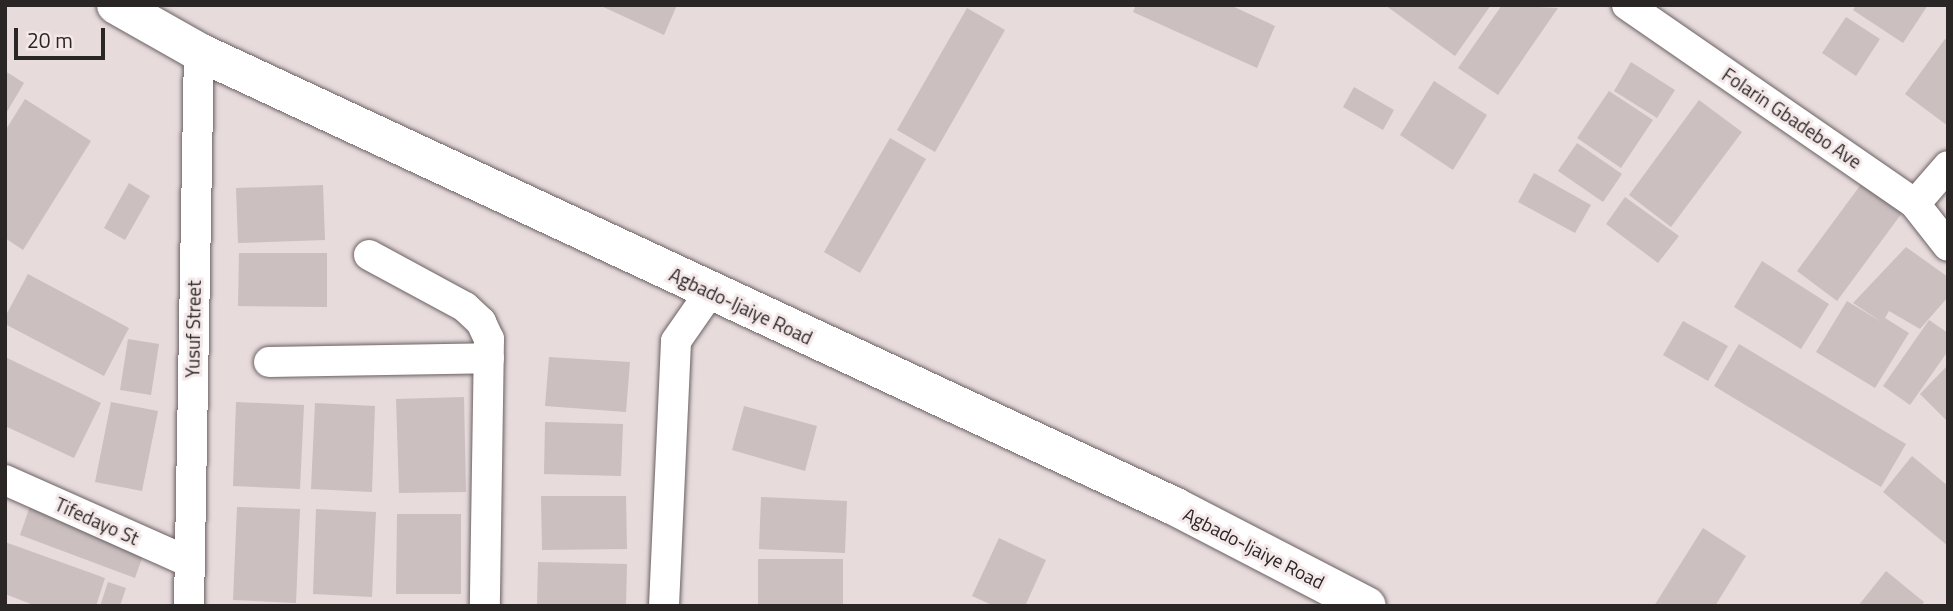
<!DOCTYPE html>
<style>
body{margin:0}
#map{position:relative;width:1953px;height:611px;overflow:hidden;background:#e7dbdc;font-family:"Titillium Web",sans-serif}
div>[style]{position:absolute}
.building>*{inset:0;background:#cbbfc0}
.roads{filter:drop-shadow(0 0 2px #6b6162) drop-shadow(0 0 2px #6b6162)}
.street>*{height:30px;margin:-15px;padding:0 15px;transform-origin:15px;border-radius:15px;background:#fff}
.secondary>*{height:38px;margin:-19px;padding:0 19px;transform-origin:19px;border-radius:19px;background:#fff}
span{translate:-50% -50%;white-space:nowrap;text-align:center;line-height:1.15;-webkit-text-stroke:6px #f5e8e9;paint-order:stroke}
.street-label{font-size:19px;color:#2a2626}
.frame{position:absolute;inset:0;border:7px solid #2a2626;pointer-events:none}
.scale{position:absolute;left:14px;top:28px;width:91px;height:32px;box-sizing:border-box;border:4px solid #2a2626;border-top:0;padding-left:9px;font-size:21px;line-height:24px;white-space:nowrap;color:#2a2626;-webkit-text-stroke:5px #f5e8e9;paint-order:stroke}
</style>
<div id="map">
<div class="building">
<i style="clip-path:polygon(599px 5px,677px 5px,664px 35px)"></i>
<i style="clip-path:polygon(1136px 5px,1230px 5px,1275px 26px,1257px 68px,1133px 12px)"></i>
<i style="clip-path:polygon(1385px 5px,1491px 5px,1455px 56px)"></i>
<i style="clip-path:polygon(1502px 5px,1558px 8px,1498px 95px,1458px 68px)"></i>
<i style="clip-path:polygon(1856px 5px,1928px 5px,1903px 43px,1853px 10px)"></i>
<i style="clip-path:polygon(967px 8px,1005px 30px,935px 152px,897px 130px)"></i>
<i style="clip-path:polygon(1846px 17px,1880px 39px,1856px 76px,1822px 53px)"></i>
<i style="clip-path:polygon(1945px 39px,1948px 41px,1948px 126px,1905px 94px)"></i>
<i style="clip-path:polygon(1631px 62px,1675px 90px,1657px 118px,1614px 91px)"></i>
<i style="clip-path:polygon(5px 71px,24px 83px,5px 115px)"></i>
<i style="clip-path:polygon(1434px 81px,1487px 115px,1453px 170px,1400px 135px)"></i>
<i style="clip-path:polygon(1354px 87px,1394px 110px,1383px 130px,1343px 107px)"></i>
<i style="clip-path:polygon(1609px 91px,1653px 120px,1621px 168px,1577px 138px)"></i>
<i style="clip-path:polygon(25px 99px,91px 141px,23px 250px,5px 238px,5px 131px)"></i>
<i style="clip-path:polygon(1699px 100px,1742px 132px,1671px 227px,1629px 195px)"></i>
<i style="clip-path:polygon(890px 138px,926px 159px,860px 273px,824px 252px)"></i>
<i style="clip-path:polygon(1577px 143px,1622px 174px,1603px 202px,1558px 171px)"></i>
<i style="clip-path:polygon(1534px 173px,1591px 205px,1575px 233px,1518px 202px)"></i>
<i style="clip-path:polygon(129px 183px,150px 196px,125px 240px,104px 228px)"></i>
<i style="clip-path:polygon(1862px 183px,1902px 213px,1837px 301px,1797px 271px)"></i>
<i style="clip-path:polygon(323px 185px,325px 240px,238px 243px,236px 188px)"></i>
<i style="clip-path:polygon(1625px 197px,1679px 236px,1658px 263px,1606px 224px)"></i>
<i style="clip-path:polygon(1906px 247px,1948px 277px,1948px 297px,1920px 329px,1889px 311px,1885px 318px,1909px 333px,1875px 388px,1816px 352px,1847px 301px,1883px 323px,1853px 303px)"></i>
<i style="clip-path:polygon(239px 253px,327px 253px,327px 307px,238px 306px)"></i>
<i style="clip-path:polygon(1762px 261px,1829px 304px,1801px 349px,1734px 307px)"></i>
<i style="clip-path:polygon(28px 274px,129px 328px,104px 376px,5px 324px,5px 317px)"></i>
<i style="clip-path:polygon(1929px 320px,1948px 333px,1948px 351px,1910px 405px,1883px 386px)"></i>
<i style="clip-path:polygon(1683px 321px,1728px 346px,1708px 381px,1663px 355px)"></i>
<i style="clip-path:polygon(128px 339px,159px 344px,151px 395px,120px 390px)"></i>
<i style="clip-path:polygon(1739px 344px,1906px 444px,1881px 487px,1714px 386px)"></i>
<i style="clip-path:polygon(5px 357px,101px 403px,74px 458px,5px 426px)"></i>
<i style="clip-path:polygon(549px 357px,630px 362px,626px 412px,545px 406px)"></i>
<i style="clip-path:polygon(1948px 365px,1948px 422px,1920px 394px)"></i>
<i style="clip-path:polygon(464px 397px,466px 492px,399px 493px,396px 399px)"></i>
<i style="clip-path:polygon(111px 402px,158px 411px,142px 491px,95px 482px)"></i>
<i style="clip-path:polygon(236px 402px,304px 405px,300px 489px,233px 486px)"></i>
<i style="clip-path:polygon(315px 403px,375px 406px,372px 492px,311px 489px)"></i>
<i style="clip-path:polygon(744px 406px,817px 426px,805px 471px,732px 450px)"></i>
<i style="clip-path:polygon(545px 422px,623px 424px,621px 476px,544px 474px)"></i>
<i style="clip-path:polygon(1912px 456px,1948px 486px,1948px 546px,1883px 492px)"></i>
<i style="clip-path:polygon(541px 496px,626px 496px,627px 549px,542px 550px)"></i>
<i style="clip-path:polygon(761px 497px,847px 501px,845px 553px,759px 549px)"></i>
<i style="clip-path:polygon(31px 503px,146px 547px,135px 578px,20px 535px)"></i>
<i style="clip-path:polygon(237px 507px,300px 509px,296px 603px,233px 600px)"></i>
<i style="clip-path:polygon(316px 509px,376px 512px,372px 597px,313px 594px)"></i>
<i style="clip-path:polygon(397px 514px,461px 514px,461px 594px,396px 594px)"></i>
<i style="clip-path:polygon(1703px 528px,1746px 556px,1715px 606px,1654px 606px)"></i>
<i style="clip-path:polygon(999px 538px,1046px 560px,1025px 606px,994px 606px,972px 596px)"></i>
<i style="clip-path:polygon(5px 542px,105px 578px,96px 606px,36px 606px,5px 594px)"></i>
<i style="clip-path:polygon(758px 559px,843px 559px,843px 606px,758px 606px)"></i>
<i style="clip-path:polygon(538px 562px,627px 564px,626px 606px,537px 606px)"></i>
<i style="clip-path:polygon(1886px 571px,1924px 602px,1921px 606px,1858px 606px)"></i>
<i style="clip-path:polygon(108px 582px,126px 588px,120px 606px,100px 606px)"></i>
</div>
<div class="roads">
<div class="street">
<i style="left:1627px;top:5px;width:350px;rotate:34.6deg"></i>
<i style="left:1915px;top:204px;width:50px;rotate:-49deg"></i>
<i style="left:1915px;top:204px;width:53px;rotate:51.8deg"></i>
<i style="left:369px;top:255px;width:109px;rotate:28.4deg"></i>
<i style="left:465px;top:307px;width:22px;rotate:43deg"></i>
<i style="left:481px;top:322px;width:19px;rotate:65deg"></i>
<i style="left:489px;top:339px;width:267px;rotate:90.9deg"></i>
<i style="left:269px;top:362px;width:220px;rotate:-1deg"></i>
<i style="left:5px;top:480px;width:201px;rotate:24deg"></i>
<i style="left:189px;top:606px;width:554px;rotate:-88.97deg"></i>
<i style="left:664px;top:606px;width:265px;rotate:-87.4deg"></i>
<i style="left:676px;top:341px;width:60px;rotate:-55.2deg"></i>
</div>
<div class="secondary">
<i style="left:116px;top:5px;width:95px;rotate:29.5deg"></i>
<i style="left:199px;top:52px;width:1076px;rotate:24.97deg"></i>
<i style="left:1174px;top:506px;width:217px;rotate:27.4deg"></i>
</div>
</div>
<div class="street-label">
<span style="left:1792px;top:118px;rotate:34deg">Folarin Gbadebo Ave</span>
<span style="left:741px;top:306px;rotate:25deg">Agbado-Ijaiye Road</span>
<span style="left:193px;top:329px;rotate:-89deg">Yusuf Street</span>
<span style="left:97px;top:521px;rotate:24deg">Tifedayo St</span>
<span style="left:1254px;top:548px;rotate:27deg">Agbado-Ijaiye Road</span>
</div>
<div class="frame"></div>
<div class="scale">20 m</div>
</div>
